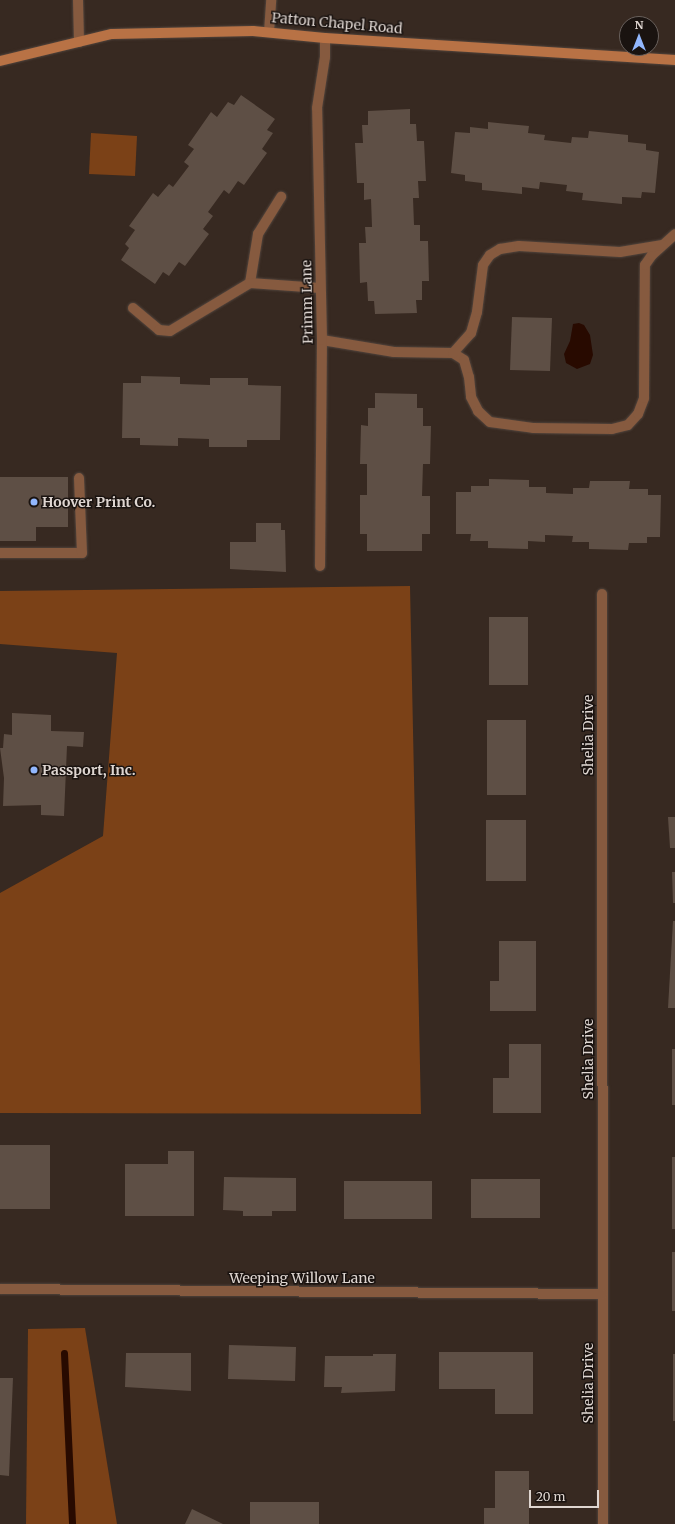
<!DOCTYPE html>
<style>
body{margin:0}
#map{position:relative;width:675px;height:1524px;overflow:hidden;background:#372921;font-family:Merriweather,serif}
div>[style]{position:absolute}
.green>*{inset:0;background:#7b4117}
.water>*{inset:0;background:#280a00}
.stream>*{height:7px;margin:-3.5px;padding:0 3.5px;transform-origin:3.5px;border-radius:3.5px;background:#280a00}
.building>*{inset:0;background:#5e4f45}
.roads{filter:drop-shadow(0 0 1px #52453d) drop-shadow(0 0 1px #52453d)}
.lane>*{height:10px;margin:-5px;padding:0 5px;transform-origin:5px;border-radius:5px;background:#865a3f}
.street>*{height:10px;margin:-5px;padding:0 5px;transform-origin:5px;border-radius:5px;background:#865a3f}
.secondary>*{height:10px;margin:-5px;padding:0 5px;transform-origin:5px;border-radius:5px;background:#b87245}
.dots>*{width:11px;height:11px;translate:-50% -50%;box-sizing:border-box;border:2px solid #1a1310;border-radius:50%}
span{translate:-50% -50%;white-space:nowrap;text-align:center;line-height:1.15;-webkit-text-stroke:3px #1a1310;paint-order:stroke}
.street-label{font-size:14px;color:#dfd6d1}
.poi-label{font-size:14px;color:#dfd6d1;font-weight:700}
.left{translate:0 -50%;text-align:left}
.north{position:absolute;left:619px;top:16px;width:40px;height:40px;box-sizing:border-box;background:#1a1310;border:1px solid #69615d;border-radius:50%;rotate:0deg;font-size:11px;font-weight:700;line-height:16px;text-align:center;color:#dfd6d1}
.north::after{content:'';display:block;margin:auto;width:14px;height:18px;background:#92b7fd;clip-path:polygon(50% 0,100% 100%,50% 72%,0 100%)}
.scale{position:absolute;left:529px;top:1490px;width:70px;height:18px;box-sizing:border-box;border:2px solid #dfd6d1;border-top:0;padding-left:5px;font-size:12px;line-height:14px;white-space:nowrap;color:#dfd6d1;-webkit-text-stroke:3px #1a1310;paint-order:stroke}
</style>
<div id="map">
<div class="green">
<i style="clip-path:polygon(91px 133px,137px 136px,135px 176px,89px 174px)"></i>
<i style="clip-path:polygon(410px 586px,421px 1114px,0 1113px,0 893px,103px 836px,117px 653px,0 644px,0 591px)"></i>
<i style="clip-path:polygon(85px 1328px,117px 1524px,26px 1524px,28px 1329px)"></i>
</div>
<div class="water">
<i style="clip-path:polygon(579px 323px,584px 325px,590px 335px,593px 355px,590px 364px,577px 369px,566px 363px,564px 354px,570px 341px,573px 324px)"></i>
</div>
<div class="stream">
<i style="left:64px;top:1353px;width:171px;rotate:87.3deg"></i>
</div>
<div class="building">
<i style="clip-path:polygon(241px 95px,275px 119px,267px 130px,273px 133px,262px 149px,267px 153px,244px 185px,238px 181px,229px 194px,224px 190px,208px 212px,213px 216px,203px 229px,209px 234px,185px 266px,179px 262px,169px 276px,163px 272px,155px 284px,121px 260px,129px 248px,125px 244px,135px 230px,129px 226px,153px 193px,158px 197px,169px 184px,173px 187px,189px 166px,184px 162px,194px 149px,188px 145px,211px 112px,217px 117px,228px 102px,234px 105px)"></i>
<i style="clip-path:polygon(410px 109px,410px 124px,416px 124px,417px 141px,424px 141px,426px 181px,418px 181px,419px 198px,413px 198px,414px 225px,420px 225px,420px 241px,428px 241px,429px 281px,422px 281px,422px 300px,416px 300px,417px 313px,375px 314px,374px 301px,368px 301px,367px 282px,360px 283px,359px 243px,366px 243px,365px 227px,372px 227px,371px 199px,364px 200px,364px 183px,357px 183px,355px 143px,363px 143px,362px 125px,368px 125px,368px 111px)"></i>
<i style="clip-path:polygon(488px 122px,529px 126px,528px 133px,545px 135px,544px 140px,571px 143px,572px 137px,588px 138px,589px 131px,628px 135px,628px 142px,646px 144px,646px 150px,659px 152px,655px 193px,642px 192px,641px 198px,622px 197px,622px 204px,582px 200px,583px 193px,566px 191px,567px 185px,540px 182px,539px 189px,522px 187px,522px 194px,482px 190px,482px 183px,465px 181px,465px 175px,451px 173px,455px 132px,470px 133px,470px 127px,488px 129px)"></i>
<i style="clip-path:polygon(512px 317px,552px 318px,550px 371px,510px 370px)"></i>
<i style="clip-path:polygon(141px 376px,180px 377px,180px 384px,210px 385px,210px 378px,248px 378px,248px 385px,281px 386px,280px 440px,247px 440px,247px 447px,209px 447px,209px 439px,178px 438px,178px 446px,140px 445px,140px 438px,122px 438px,123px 383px,141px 383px)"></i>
<i style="clip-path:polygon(375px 393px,417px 394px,417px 408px,423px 408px,423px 426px,431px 426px,430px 464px,423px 464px,422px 496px,430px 496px,430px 534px,422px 534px,422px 551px,367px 551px,367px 534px,360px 534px,360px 495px,367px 495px,367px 464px,360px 464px,361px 425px,368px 426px,368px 408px,375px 408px)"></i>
<i style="clip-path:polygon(0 477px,68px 477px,68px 527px,36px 527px,36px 541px,0 541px)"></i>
<i style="clip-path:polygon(489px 479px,529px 480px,529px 487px,546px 487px,546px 493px,573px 494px,573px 488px,589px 488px,590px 481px,630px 481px,629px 489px,648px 489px,648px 495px,661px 495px,660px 537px,647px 537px,647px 543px,629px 543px,628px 550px,589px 549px,589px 542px,572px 542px,573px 536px,545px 535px,545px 542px,528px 541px,528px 549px,488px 548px,488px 541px,470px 541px,471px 534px,456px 534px,456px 492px,471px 492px,471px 486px,489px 486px)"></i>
<i style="clip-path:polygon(256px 523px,281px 523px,281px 530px,285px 530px,286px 572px,230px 569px,230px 542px,256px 542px)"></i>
<i style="clip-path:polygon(489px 617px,528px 617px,528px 685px,489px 685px)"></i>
<i style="clip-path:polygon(12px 713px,51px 715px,51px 731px,84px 732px,83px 747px,67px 746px,64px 816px,41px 815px,41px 805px,3px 806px,4px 778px,0 748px,3px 748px,4px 734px,12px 735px)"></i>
<i style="clip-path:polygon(487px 720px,526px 720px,526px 795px,487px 795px)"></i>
<i style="clip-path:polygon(668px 817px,675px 817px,675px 848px,670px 848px)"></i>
<i style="clip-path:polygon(486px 820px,526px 820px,526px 881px,486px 881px)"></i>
<i style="clip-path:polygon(672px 872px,675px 872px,675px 903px,673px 903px)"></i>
<i style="clip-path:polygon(673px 921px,675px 921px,675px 1008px,668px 1008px)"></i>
<i style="clip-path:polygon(499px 941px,536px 941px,536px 1011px,490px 1011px,490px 981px,499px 981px)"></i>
<i style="clip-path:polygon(509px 1044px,541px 1044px,541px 1113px,493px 1113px,493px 1078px,509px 1078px)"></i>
<i style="clip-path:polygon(672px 1049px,675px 1049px,675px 1105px,672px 1105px)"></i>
<i style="clip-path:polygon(0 1145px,50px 1145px,50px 1209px,0 1209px)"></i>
<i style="clip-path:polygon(168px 1151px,194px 1151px,194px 1216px,125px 1216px,125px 1164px,168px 1164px)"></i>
<i style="clip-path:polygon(672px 1157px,675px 1157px,675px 1229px,672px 1229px)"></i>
<i style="clip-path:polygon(224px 1177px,296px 1178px,296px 1211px,272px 1211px,272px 1216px,243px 1216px,243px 1211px,223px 1210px)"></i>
<i style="clip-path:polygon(471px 1179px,540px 1179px,540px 1218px,471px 1218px)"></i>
<i style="clip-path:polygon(344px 1181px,432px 1181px,432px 1219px,344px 1219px)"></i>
<i style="clip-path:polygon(672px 1252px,675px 1252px,675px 1311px,672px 1311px)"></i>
<i style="clip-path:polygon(229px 1345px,296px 1347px,295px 1381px,228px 1379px)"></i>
<i style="clip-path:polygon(439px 1352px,533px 1352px,533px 1414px,495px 1414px,495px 1389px,439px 1389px)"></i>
<i style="clip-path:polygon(126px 1353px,191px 1353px,191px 1391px,125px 1387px)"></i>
<i style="clip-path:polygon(373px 1354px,396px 1354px,395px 1391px,341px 1393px,342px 1387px,324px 1387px,325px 1356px,373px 1356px)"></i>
<i style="clip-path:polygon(673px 1354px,675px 1354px,675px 1421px,673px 1421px)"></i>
<i style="clip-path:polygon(0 1378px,13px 1378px,9px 1476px,0 1475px)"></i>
<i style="clip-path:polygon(495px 1471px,529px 1471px,529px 1524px,484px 1524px,484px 1508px,495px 1508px)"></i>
<i style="clip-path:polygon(250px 1502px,319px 1502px,319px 1524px,250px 1524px)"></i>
<i style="clip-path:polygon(192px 1509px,223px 1524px,185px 1524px)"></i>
</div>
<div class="roads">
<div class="lane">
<i style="left:78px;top:0;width:42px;rotate:88.6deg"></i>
<i style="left:269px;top:32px;width:32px;rotate:-86deg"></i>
<i style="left:250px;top:283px;width:50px;rotate:-80.7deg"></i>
<i style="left:258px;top:234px;width:44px;rotate:-58.1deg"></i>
<i style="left:133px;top:308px;width:34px;rotate:40deg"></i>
<i style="left:159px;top:330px;width:11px;rotate:5deg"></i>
<i style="left:170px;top:331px;width:93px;rotate:-31deg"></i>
<i style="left:250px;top:283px;width:70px;rotate:4.1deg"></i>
<i style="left:322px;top:340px;width:73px;rotate:9.5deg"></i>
<i style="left:394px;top:352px;width:59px;rotate:1deg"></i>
<i style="left:453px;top:353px;width:13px;rotate:32deg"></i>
<i style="left:464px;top:360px;width:18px;rotate:74deg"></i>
<i style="left:469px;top:377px;width:20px;rotate:84deg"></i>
<i style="left:471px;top:397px;width:16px;rotate:63deg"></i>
<i style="left:478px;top:411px;width:16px;rotate:43deg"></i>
<i style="left:490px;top:422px;width:43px;rotate:7.9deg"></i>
<i style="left:533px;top:428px;width:79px;rotate:0.7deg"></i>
<i style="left:612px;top:429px;width:16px;rotate:-14deg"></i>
<i style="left:628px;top:425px;width:15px;rotate:-48deg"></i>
<i style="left:638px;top:414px;width:17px;rotate:-69deg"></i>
<i style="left:644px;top:398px;width:133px;rotate:-89.6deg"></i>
<i style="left:645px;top:265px;width:12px;rotate:-55deg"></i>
<i style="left:652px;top:255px;width:31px;rotate:-42deg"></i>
<i style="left:453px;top:353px;width:27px;rotate:-48deg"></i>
<i style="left:471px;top:333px;width:22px;rotate:-74deg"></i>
<i style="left:477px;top:312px;width:47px;rotate:-82.7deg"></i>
<i style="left:483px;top:265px;width:12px;rotate:-55deg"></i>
<i style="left:490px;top:255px;width:12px;rotate:-31deg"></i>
<i style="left:500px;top:249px;width:19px;rotate:-9deg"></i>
<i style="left:519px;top:246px;width:101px;rotate:3.4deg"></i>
<i style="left:620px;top:252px;width:43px;rotate:-9.5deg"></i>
<i style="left:0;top:553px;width:82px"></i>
<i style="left:82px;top:553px;width:75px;rotate:-92.3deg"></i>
</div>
<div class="street">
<i style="left:320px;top:566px;width:226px;rotate:-89.5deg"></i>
<i style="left:322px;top:340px;width:232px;rotate:-91.2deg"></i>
<i style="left:317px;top:108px;width:52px;rotate:-81.1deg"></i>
<i style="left:325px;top:57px;width:19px;rotate:-90deg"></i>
<i style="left:602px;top:594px;width:930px;rotate:89.94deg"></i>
<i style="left:0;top:1289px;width:603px;rotate:0.48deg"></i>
</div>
<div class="secondary">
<i style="left:0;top:61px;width:115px;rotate:-13.6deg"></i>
<i style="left:112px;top:34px;width:141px;rotate:-1.2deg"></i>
<i style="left:253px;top:31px;width:72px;rotate:5.6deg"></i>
<i style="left:325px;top:38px;width:351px;rotate:3.6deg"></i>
</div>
</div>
<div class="dots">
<i style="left:34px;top:502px;background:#92b7fd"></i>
<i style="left:34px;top:770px;background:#92b7fd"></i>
</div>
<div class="street-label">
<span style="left:337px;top:23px;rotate:5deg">Patton Chapel Road</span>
<span style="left:307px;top:302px;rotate:-91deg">Primm Lane</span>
<span style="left:588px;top:735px;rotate:-90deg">Shelia Drive</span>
<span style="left:588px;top:1059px;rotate:-90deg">Shelia Drive</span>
<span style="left:302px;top:1278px">Weeping Willow Lane</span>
<span style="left:588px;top:1383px;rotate:-90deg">Shelia Drive</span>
</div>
<div class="poi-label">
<span class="left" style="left:42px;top:502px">Hoover Print Co.</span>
<span class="left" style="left:42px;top:770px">Passport, Inc.</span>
</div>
<div class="north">N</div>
<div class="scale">20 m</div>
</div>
